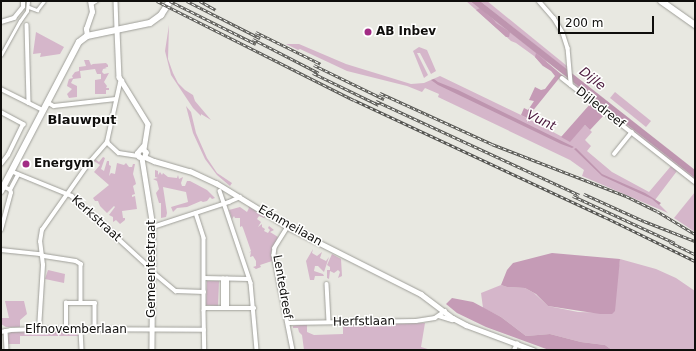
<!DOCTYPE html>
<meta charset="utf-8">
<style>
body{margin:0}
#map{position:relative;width:696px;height:351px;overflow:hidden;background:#e8e8e1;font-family:"DejaVu Sans",sans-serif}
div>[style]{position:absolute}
.green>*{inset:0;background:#d5b6ca}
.forest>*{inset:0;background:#c59bb6}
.water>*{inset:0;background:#be95af}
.roads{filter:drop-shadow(0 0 1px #9f9f99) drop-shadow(0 0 1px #9f9f99)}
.pedestrian>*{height:2.5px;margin:-1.25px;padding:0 1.25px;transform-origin:1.25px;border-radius:1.25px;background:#fff}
.minor>*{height:3.5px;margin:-1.75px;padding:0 1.75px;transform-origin:1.75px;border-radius:1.75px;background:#fff}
.tertiary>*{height:4.5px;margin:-2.25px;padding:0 2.25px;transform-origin:2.25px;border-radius:2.25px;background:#fff}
.primary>*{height:6px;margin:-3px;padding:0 3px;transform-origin:3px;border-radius:3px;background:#fff}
.rail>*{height:2.5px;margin-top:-1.25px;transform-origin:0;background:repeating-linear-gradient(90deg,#fffffe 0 3px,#555551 0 6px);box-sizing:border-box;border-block:1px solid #555551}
.dots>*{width:11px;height:11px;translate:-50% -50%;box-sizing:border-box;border:2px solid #fffffe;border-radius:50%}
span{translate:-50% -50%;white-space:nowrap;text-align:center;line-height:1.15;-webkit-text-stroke:3px #fffffe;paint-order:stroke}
.poi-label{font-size:12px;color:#0f0e0c;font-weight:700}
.left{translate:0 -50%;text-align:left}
.street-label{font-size:12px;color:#0f0e0c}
.water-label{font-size:13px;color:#4a183c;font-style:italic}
.neighbourhood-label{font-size:13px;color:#0f0e0c;font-weight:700}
.frame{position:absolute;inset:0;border:2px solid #0f0e0c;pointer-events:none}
.scale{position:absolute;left:558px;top:16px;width:96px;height:18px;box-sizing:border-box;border:2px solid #0f0e0c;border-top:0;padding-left:5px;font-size:12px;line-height:14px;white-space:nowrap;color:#0f0e0c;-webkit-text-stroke:3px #fffffe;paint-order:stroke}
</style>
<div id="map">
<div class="green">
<i style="clip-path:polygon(466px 1px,470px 1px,547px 61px,543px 66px,534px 56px,516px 43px,511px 41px)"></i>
<i style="clip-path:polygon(480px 1px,487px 1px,567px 66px,567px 70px)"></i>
<i style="clip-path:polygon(169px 25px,168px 59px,173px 73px,178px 83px,185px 90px,193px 95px,195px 101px,211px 120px,201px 114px,201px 116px,193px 108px,171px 75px,165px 51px)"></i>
<i style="clip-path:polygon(36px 32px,64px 47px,60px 54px,40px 57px,41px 53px,33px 54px)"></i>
<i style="clip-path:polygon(286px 44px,299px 44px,346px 64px,411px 84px,424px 83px,440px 76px,521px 115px,570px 141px,585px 125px,592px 132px,585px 140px,591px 146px,587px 151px,612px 172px,649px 192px,671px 166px,677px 171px,655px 200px,668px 213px,582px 176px,584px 170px,570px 160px,438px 97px,439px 94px,425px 88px,422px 92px,407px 86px,347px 71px,300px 49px,298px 50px)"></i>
<i style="clip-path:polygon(419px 47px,427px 50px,436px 71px,431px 74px,420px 53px,417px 53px,428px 75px,424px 78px,413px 51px)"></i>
<i style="clip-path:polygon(84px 60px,89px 60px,91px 65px,93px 64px,106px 63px,108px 65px,108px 67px,105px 67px,107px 68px,103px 69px,102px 72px,104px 74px,109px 73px,104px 82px,107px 86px,106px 88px,109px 88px,109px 90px,106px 90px,106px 94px,95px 94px,95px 80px,101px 79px,101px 74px,97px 74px,95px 69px,80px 71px,81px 78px,73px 79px,71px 83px,77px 86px,77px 97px,69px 98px,67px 94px,72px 89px,67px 86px,68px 82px,69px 79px,73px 78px,72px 76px,75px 72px,79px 71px,79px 67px,86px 66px)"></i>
<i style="clip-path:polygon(574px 83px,695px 178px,695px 181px,575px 86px)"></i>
<i style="clip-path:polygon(615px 92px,651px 121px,646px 127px,610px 98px)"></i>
<i style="clip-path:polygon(186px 106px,191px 112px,196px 133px,207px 158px,217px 173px,232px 183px,230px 186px,217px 175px,205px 159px,193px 133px)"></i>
<i style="clip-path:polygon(103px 157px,105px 158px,101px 169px,104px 171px,107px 161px,109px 161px,109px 165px,111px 166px,109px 176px,111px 173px,115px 174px,117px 163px,124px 165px,126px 163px,129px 167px,132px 167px,133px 164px,135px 164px,133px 174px,135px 180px,136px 184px,133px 186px,135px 194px,132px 195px,132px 197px,135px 196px,137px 209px,122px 211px,123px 218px,125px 218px,125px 220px,120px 224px,116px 220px,113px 222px,113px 217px,109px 215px,115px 207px,114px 206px,107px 213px,100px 206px,98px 201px,95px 201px,93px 198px,109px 185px,94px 172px,100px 165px,94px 161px,95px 159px,99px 162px)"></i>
<i style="clip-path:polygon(155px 170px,158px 171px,158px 175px,160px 172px,162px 175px,163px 173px,168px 177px,177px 178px,178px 175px,179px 179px,183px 177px,181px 183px,182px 186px,185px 186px,187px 181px,190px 181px,207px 190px,215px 198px,212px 199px,210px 197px,207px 201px,203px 202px,201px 201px,187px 207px,177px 208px,173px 212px,171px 207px,188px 202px,186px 192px,163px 187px,167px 213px,166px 217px,161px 218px,161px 203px,159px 203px,156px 193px,159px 189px,157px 181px,153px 179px,158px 178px,155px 177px)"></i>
<i style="clip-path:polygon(695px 192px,695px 232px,674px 218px)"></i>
<i style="clip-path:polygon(248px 206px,265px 217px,264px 218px,259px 216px,257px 219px,261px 222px,258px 227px,262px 224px,262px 227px,265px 229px,264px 231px,268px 233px,270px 230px,268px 228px,269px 226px,274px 230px,270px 232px,278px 237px,271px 252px,272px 261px,260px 265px,261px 267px,256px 269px,253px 267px,256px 266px,256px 261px,253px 256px,250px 257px,251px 252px,249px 253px,251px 251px,243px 228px,242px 226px,240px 227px,240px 218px,235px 218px,234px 216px,232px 219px,229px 210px,240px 207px,247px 212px,249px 208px)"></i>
<i style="clip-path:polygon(313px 249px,312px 253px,317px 256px,322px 252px,320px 258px,326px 261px,329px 257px,324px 272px,318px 266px,315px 266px,314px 271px,323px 274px,324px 276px,315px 276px,314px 280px,310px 280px,306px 261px)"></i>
<i style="clip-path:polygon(332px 254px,341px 259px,342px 276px,338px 278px,340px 272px,338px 270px,334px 273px,330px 271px,329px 279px,327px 278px,327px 270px,330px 270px,330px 267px,327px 265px)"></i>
<i style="clip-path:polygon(620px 259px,656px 269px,676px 278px,695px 291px,695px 350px,612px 350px,605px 345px,581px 342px,550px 334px,526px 336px,501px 317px,483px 308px,481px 293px,501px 285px,507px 287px,525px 288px,534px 293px,548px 306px,578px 312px,612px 313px)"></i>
<i style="clip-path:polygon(48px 270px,65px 274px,64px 283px,45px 279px)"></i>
<i style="clip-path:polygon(207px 281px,219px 281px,218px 306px,206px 305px)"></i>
<i style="clip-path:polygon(5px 301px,24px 301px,27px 314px,20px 320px,20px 327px,6px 327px,1px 324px,1px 318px,9px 318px)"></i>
<i style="clip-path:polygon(425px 323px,421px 347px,431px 350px,304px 350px,302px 335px,299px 332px,298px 328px,293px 328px,293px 326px,307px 324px,307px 332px,314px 335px,343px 334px,343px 326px,345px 325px)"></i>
<i style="clip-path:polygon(12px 331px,62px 331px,63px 334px,74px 334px,74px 331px,80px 331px,79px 336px,20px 336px,20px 344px,8px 344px,8px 334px)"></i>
</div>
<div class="forest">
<i style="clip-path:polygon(480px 8px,494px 20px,496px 23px,510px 32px,509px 37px,506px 37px,476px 10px)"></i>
<i style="clip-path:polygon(536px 53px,568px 80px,561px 76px,527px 118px,521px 115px,524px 108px,528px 110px,534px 101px,529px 100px,535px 87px,541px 90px,545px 89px,555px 76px,551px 71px,543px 66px,535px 57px)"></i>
<i style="clip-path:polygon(591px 103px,605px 114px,590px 130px,585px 125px,570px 142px,561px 137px)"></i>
<i style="clip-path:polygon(552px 253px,620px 259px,615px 311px,612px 314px,600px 314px,548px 306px,536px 294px,525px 288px,507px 287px,501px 285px,507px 270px,513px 263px)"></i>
<i style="clip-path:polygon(452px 298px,473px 302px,501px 317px,526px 336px,550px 334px,581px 342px,605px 345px,612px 350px,549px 350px,486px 327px,457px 313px,446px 304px)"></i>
</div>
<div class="water">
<i style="clip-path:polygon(470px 1px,480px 1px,695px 170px,695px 178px)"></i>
<i style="clip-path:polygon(434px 79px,438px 82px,458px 90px,574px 147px,572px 148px,561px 144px,438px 85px,431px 80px)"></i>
<i style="clip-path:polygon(576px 148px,602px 174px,645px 193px,661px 203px,659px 205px,652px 199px,602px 176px,574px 149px)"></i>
</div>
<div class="roads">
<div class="pedestrian">
<i style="left:29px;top:7px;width:9px;rotate:21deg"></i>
<i style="left:37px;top:10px;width:11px;rotate:-52deg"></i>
<i style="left:1px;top:55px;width:39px;rotate:-61deg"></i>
<i style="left:20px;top:21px;width:12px;rotate:-55deg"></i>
<i style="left:27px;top:11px;width:10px;rotate:-84deg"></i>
</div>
<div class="minor">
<i style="left:116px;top:1px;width:29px;rotate:88deg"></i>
<i style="left:539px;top:1px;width:23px;rotate:49deg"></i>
<i style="left:554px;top:18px;width:17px;rotate:59deg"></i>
<i style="left:563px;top:33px;width:16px;rotate:72deg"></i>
<i style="left:568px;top:48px;width:37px;rotate:85deg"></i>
<i style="left:91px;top:4px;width:6px;rotate:-31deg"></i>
<i style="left:1px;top:22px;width:14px;rotate:-17deg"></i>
<i style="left:14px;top:18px;width:14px;rotate:-51deg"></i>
<i style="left:23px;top:7px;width:6px;rotate:-90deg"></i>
<i style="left:27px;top:25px;width:78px;rotate:88.5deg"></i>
<i style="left:562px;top:78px;width:169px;rotate:38deg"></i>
<i style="left:1px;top:89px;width:47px;rotate:26.6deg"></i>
<i style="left:47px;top:102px;width:8px;rotate:30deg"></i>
<i style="left:54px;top:106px;width:62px;rotate:-6.4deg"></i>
<i style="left:1px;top:112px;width:26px;rotate:28deg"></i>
<i style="left:107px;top:142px;width:16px;rotate:43deg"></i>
<i style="left:119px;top:153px;width:19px;rotate:9deg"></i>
<i style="left:614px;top:154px;width:28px;rotate:-51deg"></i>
<i style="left:1px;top:164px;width:11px;rotate:-52deg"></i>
<i style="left:8px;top:155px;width:34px;rotate:-64deg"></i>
<i style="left:11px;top:171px;width:66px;rotate:22.3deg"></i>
<i style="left:72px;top:196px;width:100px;rotate:42.6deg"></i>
<i style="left:146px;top:264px;width:8px"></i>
<i style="left:10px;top:190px;width:17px;rotate:-62deg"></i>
<i style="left:220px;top:191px;width:97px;rotate:71.4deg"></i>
<i style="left:251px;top:283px;width:67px;rotate:84.9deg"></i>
<i style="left:196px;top:213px;width:26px;rotate:72deg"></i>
<i style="left:204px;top:238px;width:72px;rotate:90deg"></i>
<i style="left:153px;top:227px;width:80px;rotate:-18.2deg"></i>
<i style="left:229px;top:202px;width:12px;rotate:-24deg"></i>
<i style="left:288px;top:227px;width:25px;rotate:122deg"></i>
<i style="left:275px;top:248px;width:7px;rotate:98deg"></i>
<i style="left:274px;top:255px;width:97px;rotate:78.7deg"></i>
<i style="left:1px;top:230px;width:38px;rotate:-75deg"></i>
<i style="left:11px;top:193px;width:3px;rotate:-108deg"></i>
<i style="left:10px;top:190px;width:8px;rotate:-157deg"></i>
<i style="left:1px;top:250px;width:39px;rotate:6deg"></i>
<i style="left:40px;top:254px;width:4px;rotate:27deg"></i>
<i style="left:44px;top:256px;width:32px;rotate:9deg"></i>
<i style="left:76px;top:261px;width:6px;rotate:31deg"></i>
<i style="left:81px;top:264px;width:39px;rotate:90deg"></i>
<i style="left:153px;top:272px;width:30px;rotate:40deg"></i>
<i style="left:176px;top:291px;width:28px;rotate:2deg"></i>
<i style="left:204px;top:278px;width:45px;rotate:1.3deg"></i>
<i style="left:327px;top:284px;width:38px;rotate:87deg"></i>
<i style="left:204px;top:308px;width:50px"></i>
<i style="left:223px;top:308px;width:29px;rotate:-90deg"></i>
<i style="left:227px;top:308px;width:29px;rotate:-90deg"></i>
<i style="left:204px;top:311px;width:39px;rotate:89deg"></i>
<i style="left:439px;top:316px;width:14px;rotate:17deg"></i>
<i style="left:452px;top:320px;width:2px;rotate:-27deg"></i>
<i style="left:288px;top:323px;width:128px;rotate:-0.9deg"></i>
<i style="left:416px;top:321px;width:19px;rotate:-9deg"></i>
<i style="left:435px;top:318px;width:12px;rotate:-35deg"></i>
<i style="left:39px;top:329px;width:64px;rotate:-86.4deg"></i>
<i style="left:43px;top:265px;width:23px;rotate:-97deg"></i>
<i style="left:40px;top:242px;width:12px;rotate:-81deg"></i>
<i style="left:42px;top:230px;width:82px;rotate:-55deg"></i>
<i style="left:89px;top:163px;width:28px;rotate:-49deg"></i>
<i style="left:107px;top:142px;width:60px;rotate:-77.6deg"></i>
<i style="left:120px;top:83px;width:3px;rotate:-45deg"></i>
<i style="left:66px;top:329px;width:26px;rotate:-90deg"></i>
<i style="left:66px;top:303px;width:29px"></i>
<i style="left:95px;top:303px;width:27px;rotate:90deg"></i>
<i style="left:81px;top:330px;width:20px;rotate:87deg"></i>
<i style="left:6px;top:331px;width:19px;rotate:87deg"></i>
<i style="left:1px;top:332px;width:10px;rotate:-11deg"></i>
<i style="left:11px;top:330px;width:28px;rotate:-2deg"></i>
<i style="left:39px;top:329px;width:165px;rotate:0.3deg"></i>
<i style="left:514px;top:350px;width:7px;rotate:-63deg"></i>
</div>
<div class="tertiary">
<i style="left:117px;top:30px;width:47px;rotate:87.6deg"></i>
<i style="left:119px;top:77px;width:55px;rotate:58.3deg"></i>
<i style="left:148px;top:124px;width:26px;rotate:99deg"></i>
<i style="left:144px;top:150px;width:3px;rotate:45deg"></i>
<i style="left:146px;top:152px;width:5px;rotate:101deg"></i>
<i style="left:87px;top:36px;width:7px;rotate:-98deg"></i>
<i style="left:86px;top:29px;width:18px;rotate:-71deg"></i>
<i style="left:92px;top:12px;width:11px;rotate:-100deg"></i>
<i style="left:145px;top:157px;width:10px;rotate:24deg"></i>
<i style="left:154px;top:161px;width:37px;rotate:16deg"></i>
<i style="left:190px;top:171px;width:29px;rotate:25deg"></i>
<i style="left:216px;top:183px;width:84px;rotate:31.4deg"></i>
<i style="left:288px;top:227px;width:149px;rotate:26.7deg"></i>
<i style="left:421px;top:294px;width:41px;rotate:37.1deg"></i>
<i style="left:142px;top:158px;width:70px;rotate:80.9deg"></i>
<i style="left:153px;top:227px;width:123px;rotate:90.5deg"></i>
<i style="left:142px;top:158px;width:3px;rotate:-162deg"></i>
<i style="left:139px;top:157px;width:4px;rotate:-117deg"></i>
<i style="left:137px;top:153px;width:9px;rotate:-49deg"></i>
<i style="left:453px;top:318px;width:15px;rotate:28deg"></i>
<i style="left:466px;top:325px;width:72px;rotate:20.5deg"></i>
</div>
<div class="primary">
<i style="left:661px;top:1px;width:42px;rotate:35.2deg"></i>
<i style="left:1px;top:191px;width:168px;rotate:-62.4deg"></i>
<i style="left:79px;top:42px;width:10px;rotate:-37deg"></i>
<i style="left:87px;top:36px;width:64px;rotate:-11.7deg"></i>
<i style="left:150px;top:23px;width:14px;rotate:-36deg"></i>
<i style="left:161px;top:15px;width:17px;rotate:-57deg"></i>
</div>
</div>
<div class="rail">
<i style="left:157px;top:1px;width:220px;rotate:26.7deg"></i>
<i style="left:354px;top:100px;width:277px;rotate:25deg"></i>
<i style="left:605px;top:217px;width:100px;rotate:26.1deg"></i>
<i style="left:170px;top:1px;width:96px;rotate:26.6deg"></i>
<i style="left:187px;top:1px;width:82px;rotate:26.9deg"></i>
<i style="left:200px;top:1px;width:18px;rotate:29deg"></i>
<i style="left:256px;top:32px;width:72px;rotate:26.2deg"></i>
<i style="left:253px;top:39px;width:74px;rotate:27.3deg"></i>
<i style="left:314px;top:65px;width:78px;rotate:25.9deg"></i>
<i style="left:313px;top:73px;width:73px;rotate:25.9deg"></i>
<i style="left:380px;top:93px;width:123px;rotate:24.5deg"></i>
<i style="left:492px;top:144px;width:144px;rotate:21.2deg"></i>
<i style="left:626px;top:196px;width:34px;rotate:26deg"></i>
<i style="left:657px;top:211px;width:44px;rotate:31.2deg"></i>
<i style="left:376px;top:101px;width:224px;rotate:24.8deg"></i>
<i style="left:584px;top:194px;width:66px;rotate:24.2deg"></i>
<i style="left:644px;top:221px;width:55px;rotate:21.4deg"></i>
<i style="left:573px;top:196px;width:112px;rotate:24.7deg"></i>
<i style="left:670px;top:242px;width:28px;rotate:26deg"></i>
</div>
<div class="dots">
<i style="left:368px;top:32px;background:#a22c85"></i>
<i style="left:26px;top:164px;background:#a22c85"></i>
</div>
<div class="poi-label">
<span class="left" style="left:376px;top:32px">AB Inbev</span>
<span class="left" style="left:34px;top:164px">Energym</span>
</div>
<div class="street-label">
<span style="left:600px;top:108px;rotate:38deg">Dijledreef</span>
<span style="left:96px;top:219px;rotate:42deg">Kerkstraat</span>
<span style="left:290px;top:226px;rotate:29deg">Eénmeilaan</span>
<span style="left:152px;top:269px;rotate:-90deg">Gemeentestraat</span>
<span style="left:282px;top:287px;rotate:80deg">Lentedreef</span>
<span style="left:364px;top:322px;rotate:-1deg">Herfstlaan</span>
<span style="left:76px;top:330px">Elfnovemberlaan</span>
</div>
<div class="water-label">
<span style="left:592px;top:79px;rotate:38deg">Dijle</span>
<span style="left:541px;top:121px;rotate:25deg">Vunt</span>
</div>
<div class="neighbourhood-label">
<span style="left:82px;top:120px">Blauwput</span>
</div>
<div class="frame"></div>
<div class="scale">200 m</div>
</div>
